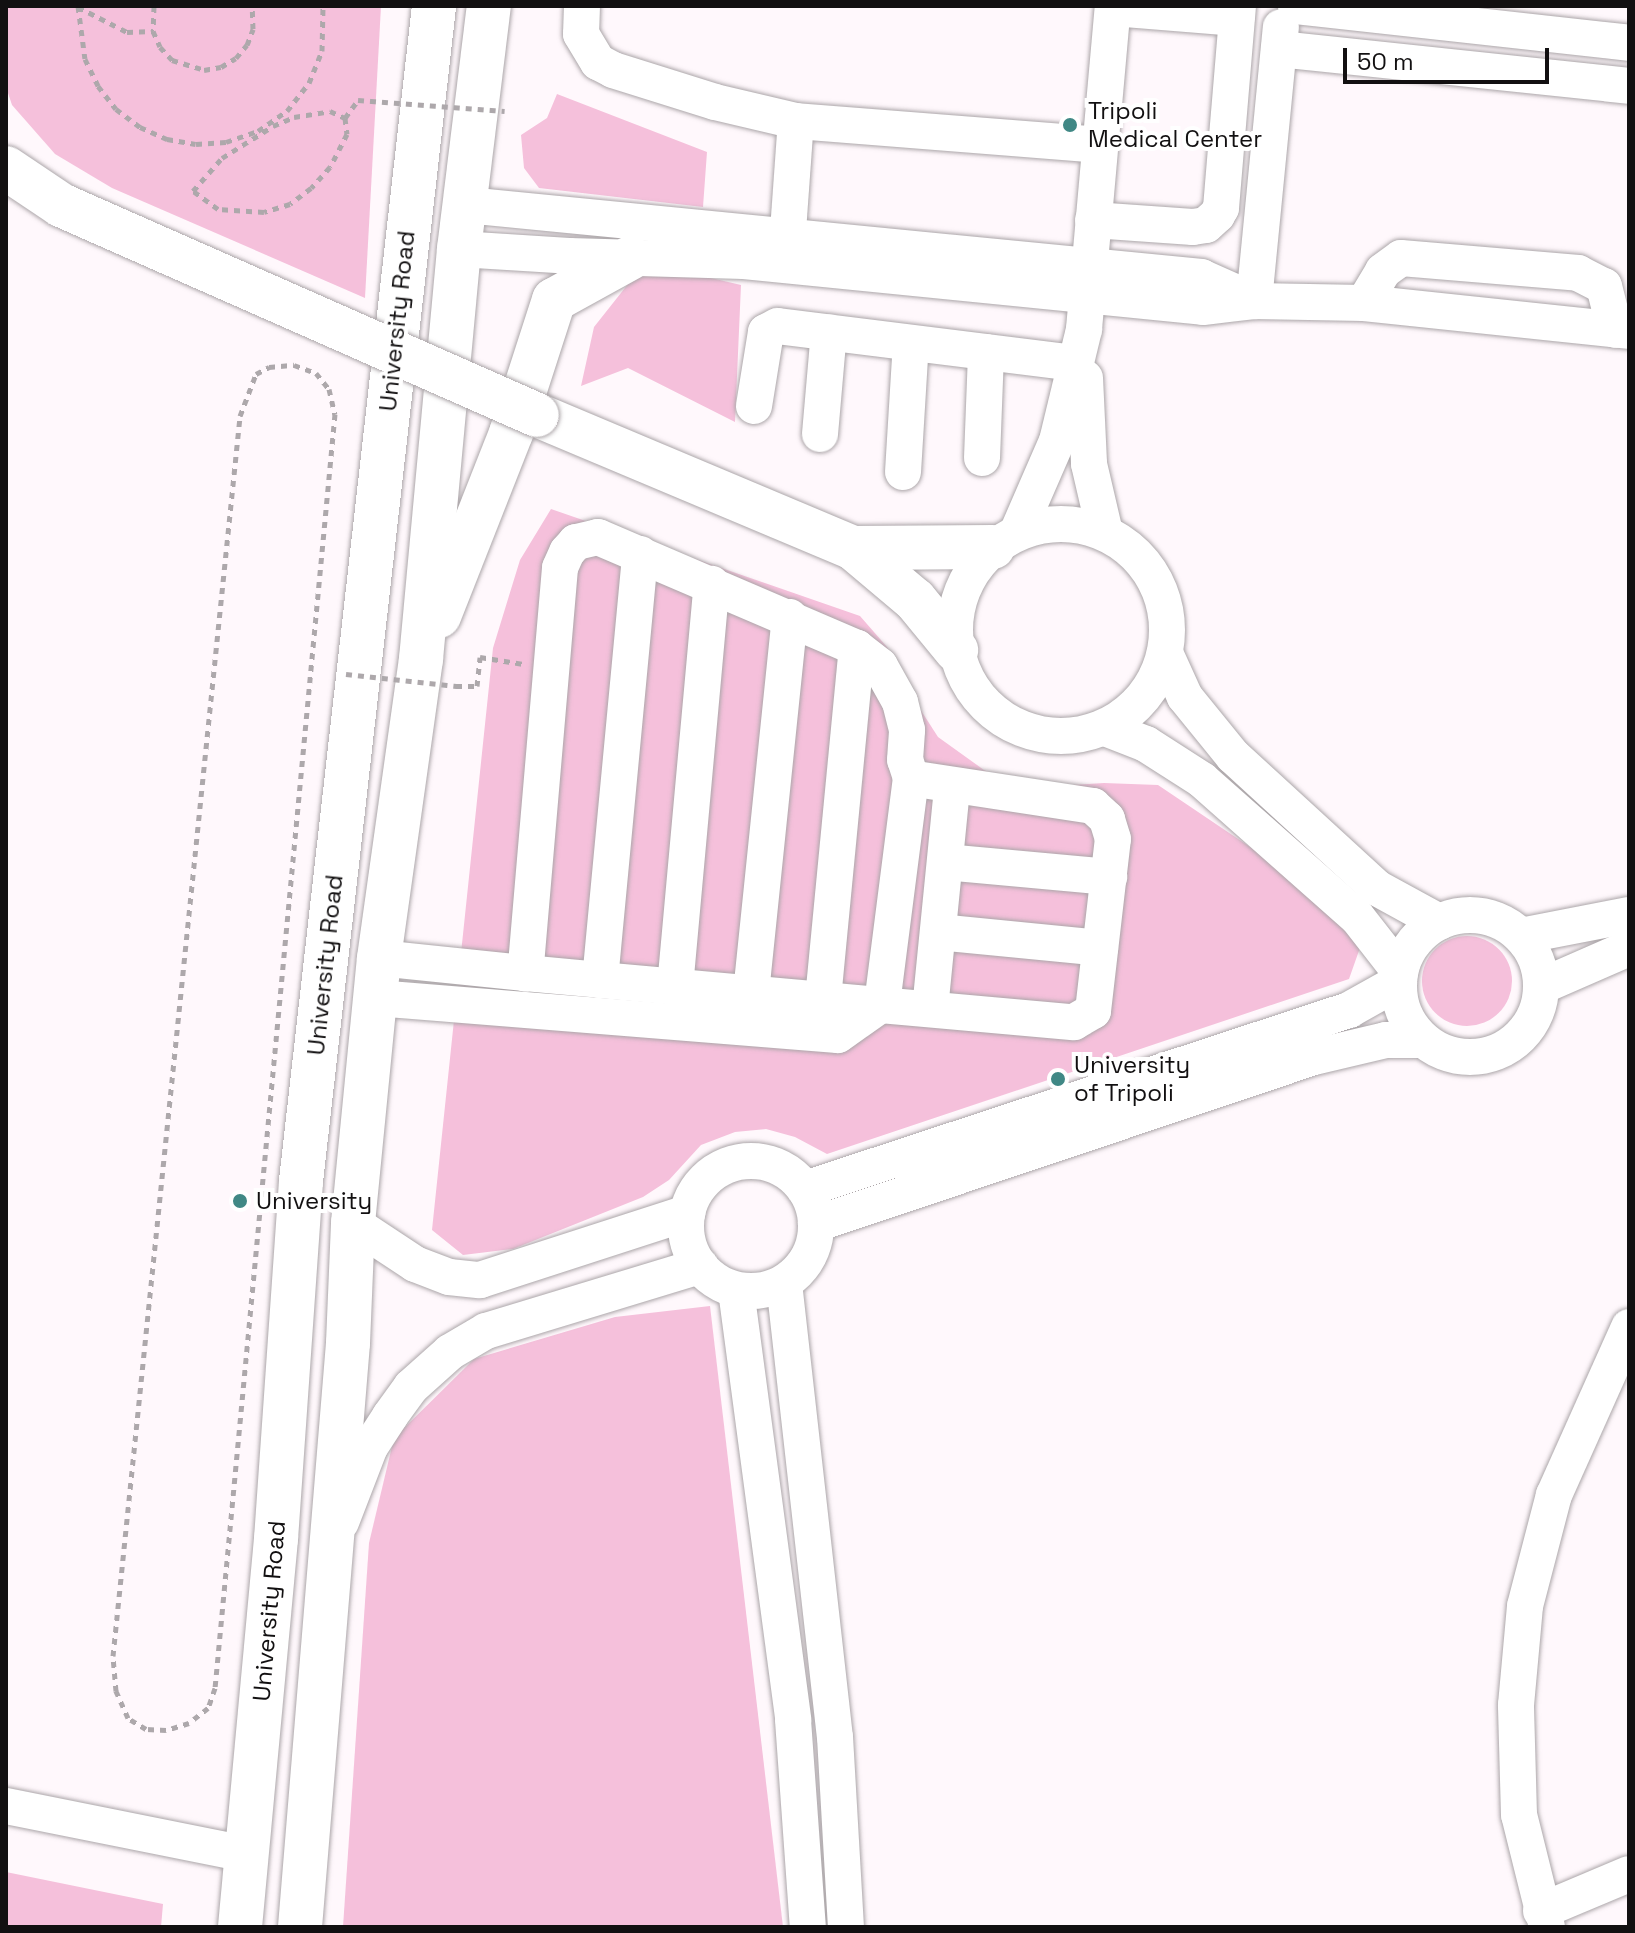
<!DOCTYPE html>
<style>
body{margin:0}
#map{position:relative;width:1635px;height:1933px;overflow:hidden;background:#fff8fc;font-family:"Space Grotesk",sans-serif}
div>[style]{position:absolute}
.green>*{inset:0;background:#f5c0db}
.round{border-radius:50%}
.path>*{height:5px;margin-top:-2.5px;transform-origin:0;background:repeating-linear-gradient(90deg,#ada8ab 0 6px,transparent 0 12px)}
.roads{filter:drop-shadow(0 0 2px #aca6a9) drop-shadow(0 0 2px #aca6a9)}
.minor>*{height:36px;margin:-18px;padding:0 18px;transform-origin:18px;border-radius:18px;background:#fff}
.minor>.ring{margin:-18px;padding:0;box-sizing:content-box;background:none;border:36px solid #fff;border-radius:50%}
.highway>*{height:44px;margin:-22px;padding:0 22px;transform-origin:22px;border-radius:22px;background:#fff}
.path-bridge>*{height:5px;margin-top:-2.5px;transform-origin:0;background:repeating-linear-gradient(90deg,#ada8ab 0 6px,transparent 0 12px)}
.bridges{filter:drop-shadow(0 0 2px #aca6a9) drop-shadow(0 0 2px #aca6a9)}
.highway-bridge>*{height:44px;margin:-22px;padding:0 22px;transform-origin:22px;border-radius:22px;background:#fff}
.dots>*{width:22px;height:22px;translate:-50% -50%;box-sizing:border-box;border:4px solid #fff;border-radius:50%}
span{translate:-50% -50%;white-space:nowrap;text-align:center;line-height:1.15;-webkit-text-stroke:8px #fff;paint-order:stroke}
.poi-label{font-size:24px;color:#121011}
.left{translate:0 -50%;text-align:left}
.street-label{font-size:24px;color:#121011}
.frame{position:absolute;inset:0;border:8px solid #121011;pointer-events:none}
.scale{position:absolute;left:1343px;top:48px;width:206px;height:36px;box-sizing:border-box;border:4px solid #121011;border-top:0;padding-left:10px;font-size:24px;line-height:28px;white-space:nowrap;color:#121011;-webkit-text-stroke:6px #fff;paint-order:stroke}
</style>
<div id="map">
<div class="green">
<i style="clip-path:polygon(6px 6px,381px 6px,365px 298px,112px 188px,55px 154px,12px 105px,6px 87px)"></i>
<i style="clip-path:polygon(557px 94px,707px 152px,703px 207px,539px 188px,524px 168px,521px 135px,547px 118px)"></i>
<i style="clip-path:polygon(660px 266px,741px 285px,735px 422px,628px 368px,581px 386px,594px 327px,632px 279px)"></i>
<i style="clip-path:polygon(551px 509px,860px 616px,887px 647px,911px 695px,938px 737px,984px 770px,1024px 788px,1104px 783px,1158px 785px,1256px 851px,1361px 945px,1349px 979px,827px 1154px,795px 1137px,766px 1129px,735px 1132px,701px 1145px,669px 1180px,643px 1197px,513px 1249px,463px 1255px,432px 1230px,493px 648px,520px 560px)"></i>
<i class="round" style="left:1422px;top:936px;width:90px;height:90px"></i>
<i style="clip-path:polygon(710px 1306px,783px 1927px,343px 1927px,369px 1543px,394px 1438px,474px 1359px,615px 1317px)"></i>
<i style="clip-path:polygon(6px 1872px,163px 1904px,161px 1927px,6px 1927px)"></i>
</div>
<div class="path">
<i style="left:78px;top:6px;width:53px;rotate:82.5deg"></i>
<i style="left:85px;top:59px;width:30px;rotate:64deg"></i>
<i style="left:98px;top:86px;width:29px;rotate:52deg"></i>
<i style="left:116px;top:109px;width:30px;rotate:37deg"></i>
<i style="left:140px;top:127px;width:30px;rotate:24deg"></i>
<i style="left:167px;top:139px;width:29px;rotate:10deg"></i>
<i style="left:196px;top:144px;width:30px;rotate:-4deg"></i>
<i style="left:226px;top:142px;width:34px;rotate:-19deg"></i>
<i style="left:258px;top:131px;width:35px;rotate:-35deg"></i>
<i style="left:287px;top:111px;width:36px;rotate:-52deg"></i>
<i style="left:309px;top:83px;width:35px;rotate:-68deg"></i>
<i style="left:322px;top:51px;width:45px;rotate:-88.7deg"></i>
<i style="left:154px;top:6px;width:25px;rotate:92deg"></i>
<i style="left:153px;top:31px;width:17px;rotate:66deg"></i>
<i style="left:160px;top:47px;width:18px;rotate:47deg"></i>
<i style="left:172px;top:60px;width:34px;rotate:17deg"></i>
<i style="left:204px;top:70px;width:17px;rotate:-10deg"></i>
<i style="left:221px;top:67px;width:17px;rotate:-31deg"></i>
<i style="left:236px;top:58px;width:17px;rotate:-50deg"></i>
<i style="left:247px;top:45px;width:17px;rotate:-69deg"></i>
<i style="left:253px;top:29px;width:23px;rotate:-92deg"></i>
<i style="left:78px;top:7px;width:55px;rotate:27deg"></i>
<i style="left:127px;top:32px;width:26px;rotate:-2deg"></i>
<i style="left:330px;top:111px;width:17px;rotate:25deg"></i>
<i style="left:345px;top:118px;width:16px;rotate:83deg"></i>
<i style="left:347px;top:134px;width:37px;rotate:117deg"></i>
<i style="left:330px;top:167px;width:28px;rotate:132deg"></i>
<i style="left:311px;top:188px;width:26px;rotate:143deg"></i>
<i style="left:290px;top:204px;width:27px;rotate:163deg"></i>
<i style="left:264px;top:212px;width:46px;rotate:-176.3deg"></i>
<i style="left:218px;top:209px;width:31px;rotate:-144deg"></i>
<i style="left:193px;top:191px;width:44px;rotate:-48.7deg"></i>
<i style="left:222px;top:158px;width:60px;rotate:-32.1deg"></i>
<i style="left:273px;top:126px;width:23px;rotate:-23deg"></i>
<i style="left:294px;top:117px;width:36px;rotate:-9deg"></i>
<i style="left:345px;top:118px;width:22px;rotate:-54deg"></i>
<i style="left:294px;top:365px;width:23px;rotate:20deg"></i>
<i style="left:316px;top:373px;width:21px;rotate:51deg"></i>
<i style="left:329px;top:389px;width:26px;rotate:77deg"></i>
<i style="left:335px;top:414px;width:1280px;rotate:95.38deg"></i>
<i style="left:215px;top:1688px;width:21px;rotate:109deg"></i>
<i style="left:208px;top:1708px;width:24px;rotate:142deg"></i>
<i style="left:189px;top:1723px;width:24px;rotate:163deg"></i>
<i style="left:166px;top:1730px;width:20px;rotate:-177deg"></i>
<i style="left:146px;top:1729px;width:21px;rotate:-149deg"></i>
<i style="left:128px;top:1718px;width:30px;rotate:-114deg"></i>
<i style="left:116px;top:1691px;width:35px;rotate:-95deg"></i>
<i style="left:113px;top:1656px;width:1246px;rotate:-84.15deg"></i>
<i style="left:240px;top:416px;width:45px;rotate:-69.1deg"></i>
<i style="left:256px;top:374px;width:15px;rotate:-28deg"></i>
<i style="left:269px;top:367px;width:25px;rotate:-5deg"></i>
<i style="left:456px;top:686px;width:21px"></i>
<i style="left:477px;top:686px;width:29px;rotate:-84deg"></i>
<i style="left:480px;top:657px;width:44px;rotate:9.2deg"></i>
</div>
<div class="roads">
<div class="minor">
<i style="left:582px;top:6px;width:28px;rotate:92deg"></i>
<i style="left:581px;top:34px;width:33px;rotate:59deg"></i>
<i style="left:598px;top:62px;width:17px;rotate:28deg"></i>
<i style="left:613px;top:70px;width:107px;rotate:17.4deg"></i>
<i style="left:715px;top:102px;width:83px;rotate:13.2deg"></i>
<i style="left:796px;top:121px;width:304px;rotate:4.5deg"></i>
<i style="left:1296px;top:6px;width:335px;rotate:6.3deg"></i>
<i style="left:1113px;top:8px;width:124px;rotate:4.6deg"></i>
<i style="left:1279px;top:49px;width:352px;rotate:6deg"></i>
<i style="left:466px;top:205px;width:739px;rotate:5.59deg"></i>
<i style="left:1201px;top:277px;width:57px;rotate:23.9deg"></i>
<i style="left:1093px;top:220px;width:100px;rotate:4deg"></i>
<i style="left:1193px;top:227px;width:13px;rotate:-9deg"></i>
<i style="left:1206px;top:225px;width:15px;rotate:-42deg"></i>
<i style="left:1217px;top:215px;width:8px;rotate:-60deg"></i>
<i style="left:1221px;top:208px;width:203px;rotate:-85.2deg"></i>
<i style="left:459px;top:249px;width:110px;rotate:3.6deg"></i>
<i style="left:569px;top:256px;width:175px;rotate:1.6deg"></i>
<i style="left:744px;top:261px;width:461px;rotate:5.7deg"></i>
<i style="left:1203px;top:307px;width:51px;rotate:-6.7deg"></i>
<i style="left:1254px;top:301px;width:110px;rotate:1deg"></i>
<i style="left:1364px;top:303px;width:266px;rotate:6deg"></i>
<i style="left:786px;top:259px;width:138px;rotate:-85.9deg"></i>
<i style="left:1254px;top:301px;width:275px;rotate:-84.4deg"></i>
<i style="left:1364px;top:303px;width:37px;rotate:-59deg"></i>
<i style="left:1383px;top:271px;width:22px;rotate:-36deg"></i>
<i style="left:1401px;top:258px;width:178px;rotate:4.8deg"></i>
<i style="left:1578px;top:273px;width:29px;rotate:27deg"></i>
<i style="left:1604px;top:286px;width:45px;rotate:76deg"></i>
<i style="left:1085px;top:378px;width:86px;rotate:87.3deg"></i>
<i style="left:1089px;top:464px;width:71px;rotate:76.9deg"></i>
<i style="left:754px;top:406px;width:75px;rotate:-80.8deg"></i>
<i style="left:766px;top:332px;width:13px;rotate:-27deg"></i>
<i style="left:778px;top:326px;width:300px;rotate:7.1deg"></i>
<i style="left:820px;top:434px;width:102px;rotate:-85deg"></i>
<i style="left:982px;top:458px;width:106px;rotate:-87.8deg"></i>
<i style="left:903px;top:472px;width:129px;rotate:-86.5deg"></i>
<i class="ring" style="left:955px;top:524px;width:176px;height:176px"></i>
<i style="left:1017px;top:533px;width:100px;rotate:-66.5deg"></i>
<i style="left:1057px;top:441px;width:115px;rotate:-76.4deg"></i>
<i style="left:1084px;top:329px;width:324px;rotate:-84.9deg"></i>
<i style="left:1165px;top:653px;width:48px;rotate:65.6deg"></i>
<i style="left:1185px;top:697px;width:76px;rotate:50.9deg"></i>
<i style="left:1233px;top:756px;width:195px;rotate:42.5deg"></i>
<i style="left:1377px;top:888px;width:71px;rotate:28.7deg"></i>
<i style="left:1105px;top:728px;width:44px;rotate:21.3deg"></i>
<i style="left:1146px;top:744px;width:67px;rotate:32.7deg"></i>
<i style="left:1202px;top:780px;width:207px;rotate:41.5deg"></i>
<i style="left:1357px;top:917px;width:70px;rotate:52deg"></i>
<i style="left:945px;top:862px;width:165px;rotate:5.2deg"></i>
<i class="ring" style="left:1399px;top:915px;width:106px;height:106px"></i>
<i style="left:938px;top:932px;width:163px;rotate:5.6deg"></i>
<i style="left:1521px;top:936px;width:110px;rotate:-11deg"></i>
<i style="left:379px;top:958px;width:147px;rotate:5.9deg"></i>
<i style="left:525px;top:973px;width:75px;rotate:5.3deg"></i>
<i style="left:600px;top:980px;width:476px;rotate:5.1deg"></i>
<i style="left:1074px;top:1022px;width:22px;rotate:-30deg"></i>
<i style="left:1093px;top:1011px;width:173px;rotate:-83.4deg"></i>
<i style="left:1113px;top:839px;width:21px;rotate:-107deg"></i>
<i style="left:1107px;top:819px;width:19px;rotate:-137deg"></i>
<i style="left:1093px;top:806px;width:184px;rotate:-171.3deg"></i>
<i style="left:911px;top:778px;width:19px;rotate:-108deg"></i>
<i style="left:905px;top:760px;width:30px;rotate:-86deg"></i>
<i style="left:907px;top:730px;width:29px;rotate:-104deg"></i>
<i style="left:900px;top:702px;width:41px;rotate:-119.1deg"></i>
<i style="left:880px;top:666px;width:29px;rotate:-142deg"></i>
<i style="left:857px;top:648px;width:282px;rotate:-156.8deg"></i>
<i style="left:598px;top:537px;width:23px;rotate:167deg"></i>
<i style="left:576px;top:542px;width:13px;rotate:132deg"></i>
<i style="left:567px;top:552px;width:17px;rotate:114deg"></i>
<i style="left:560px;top:568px;width:407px;rotate:94.9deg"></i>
<i style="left:600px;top:980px;width:428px;rotate:-84.6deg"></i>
<i style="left:1542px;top:986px;width:95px;rotate:-23.6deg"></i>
<i style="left:675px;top:987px;width:405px;rotate:-84.8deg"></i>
<i style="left:751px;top:993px;width:378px;rotate:-84.1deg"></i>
<i style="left:376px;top:998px;width:463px;rotate:4.6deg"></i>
<i style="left:838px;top:1035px;width:54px;rotate:-35.2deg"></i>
<i style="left:882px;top:1004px;width:228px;rotate:-82.7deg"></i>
<i style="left:823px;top:999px;width:353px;rotate:-84.5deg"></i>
<i style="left:930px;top:1009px;width:223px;rotate:-84.3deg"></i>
<i class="ring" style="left:686px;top:1161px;width:94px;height:94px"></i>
<i style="left:805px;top:1189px;width:573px;rotate:-18.21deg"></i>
<i style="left:1349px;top:1010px;width:57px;rotate:-29.2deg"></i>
<i style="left:353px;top:1223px;width:74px;rotate:33.5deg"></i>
<i style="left:415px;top:1264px;width:36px;rotate:21deg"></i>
<i style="left:449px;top:1277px;width:31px;rotate:6deg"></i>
<i style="left:480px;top:1280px;width:218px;rotate:-17.9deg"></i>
<i style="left:816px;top:1224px;width:525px;rotate:-18.54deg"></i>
<i style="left:1314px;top:1057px;width:74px;rotate:-13.3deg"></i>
<i style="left:1386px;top:1040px;width:37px"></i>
<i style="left:784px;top:1283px;width:457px;rotate:83.6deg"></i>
<i style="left:835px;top:1737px;width:190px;rotate:86.7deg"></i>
<i style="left:736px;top:1290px;width:434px;rotate:82.4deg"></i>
<i style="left:793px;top:1720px;width:208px;rotate:85.9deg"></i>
<i style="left:341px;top:1522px;width:80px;rotate:-68.9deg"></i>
<i style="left:370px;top:1447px;width:37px;rotate:-57deg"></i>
<i style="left:390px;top:1416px;width:36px;rotate:-54deg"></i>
<i style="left:411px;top:1387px;width:52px;rotate:-41.9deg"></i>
<i style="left:450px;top:1352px;width:42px;rotate:-30.3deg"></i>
<i style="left:486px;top:1331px;width:224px;rotate:-16.9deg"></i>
<i style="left:6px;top:1806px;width:245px;rotate:11.3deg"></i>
<i style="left:1541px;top:1911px;width:95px;rotate:-22.8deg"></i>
<i style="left:1547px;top:1927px;width:115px;rotate:-104deg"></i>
<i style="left:1519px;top:1815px;width:110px;rotate:-91.6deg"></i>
<i style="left:1516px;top:1705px;width:99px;rotate:-84.8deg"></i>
<i style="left:1525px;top:1606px;width:115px;rotate:-75.4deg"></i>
<i style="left:1554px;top:1495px;width:184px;rotate:-65.9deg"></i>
</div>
<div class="highway">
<i style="left:537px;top:415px;width:343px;rotate:22.8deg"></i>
<i style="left:853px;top:548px;width:81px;rotate:40deg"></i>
<i style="left:915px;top:600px;width:65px;rotate:50.6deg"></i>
<i style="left:853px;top:548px;width:140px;rotate:-0.4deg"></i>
<i style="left:439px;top:616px;width:197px;rotate:-68.5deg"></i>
<i style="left:511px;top:433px;width:140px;rotate:-72.1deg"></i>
<i style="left:554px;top:300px;width:87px;rotate:-28.9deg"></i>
<i style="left:240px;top:1927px;width:390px;rotate:-84.7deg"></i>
<i style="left:276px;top:1539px;width:359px;rotate:-86deg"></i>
<i style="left:301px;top:1181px;width:1183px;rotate:-83.54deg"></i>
<i style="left:300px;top:1927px;width:586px;rotate:-85.3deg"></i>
<i style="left:348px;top:1343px;width:120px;rotate:-87.6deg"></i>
<i style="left:353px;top:1223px;width:266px;rotate:-84.4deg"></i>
<i style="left:379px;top:958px;width:302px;rotate:-82deg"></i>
<i style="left:421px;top:659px;width:412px;rotate:-84.7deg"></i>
<i style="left:459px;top:249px;width:245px;rotate:-83deg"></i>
</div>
</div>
<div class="path-bridge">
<i style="left:358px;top:100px;width:147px;rotate:4.3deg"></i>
<i style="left:346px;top:674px;width:111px;rotate:6.2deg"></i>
</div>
<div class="bridges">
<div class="highway-bridge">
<i style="left:6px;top:168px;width:66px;rotate:33.9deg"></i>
<i style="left:61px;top:205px;width:520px;rotate:23.81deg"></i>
</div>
</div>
<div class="dots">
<i style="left:1070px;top:125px;background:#408885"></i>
<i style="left:1058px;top:1079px;background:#408885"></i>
<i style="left:240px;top:1201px;background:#408885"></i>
</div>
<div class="poi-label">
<span class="left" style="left:1088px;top:125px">Tripoli<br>Medical Center</span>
<span class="left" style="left:1074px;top:1079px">University<br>of Tripoli</span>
<span class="left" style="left:256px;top:1201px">University</span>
</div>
<div class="street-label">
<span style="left:397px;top:321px;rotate:-84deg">University Road</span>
<span style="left:325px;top:965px;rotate:-84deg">University Road</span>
<span style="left:269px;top:1611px;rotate:-85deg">University Road</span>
</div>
<div class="frame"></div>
<div class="scale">50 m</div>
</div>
